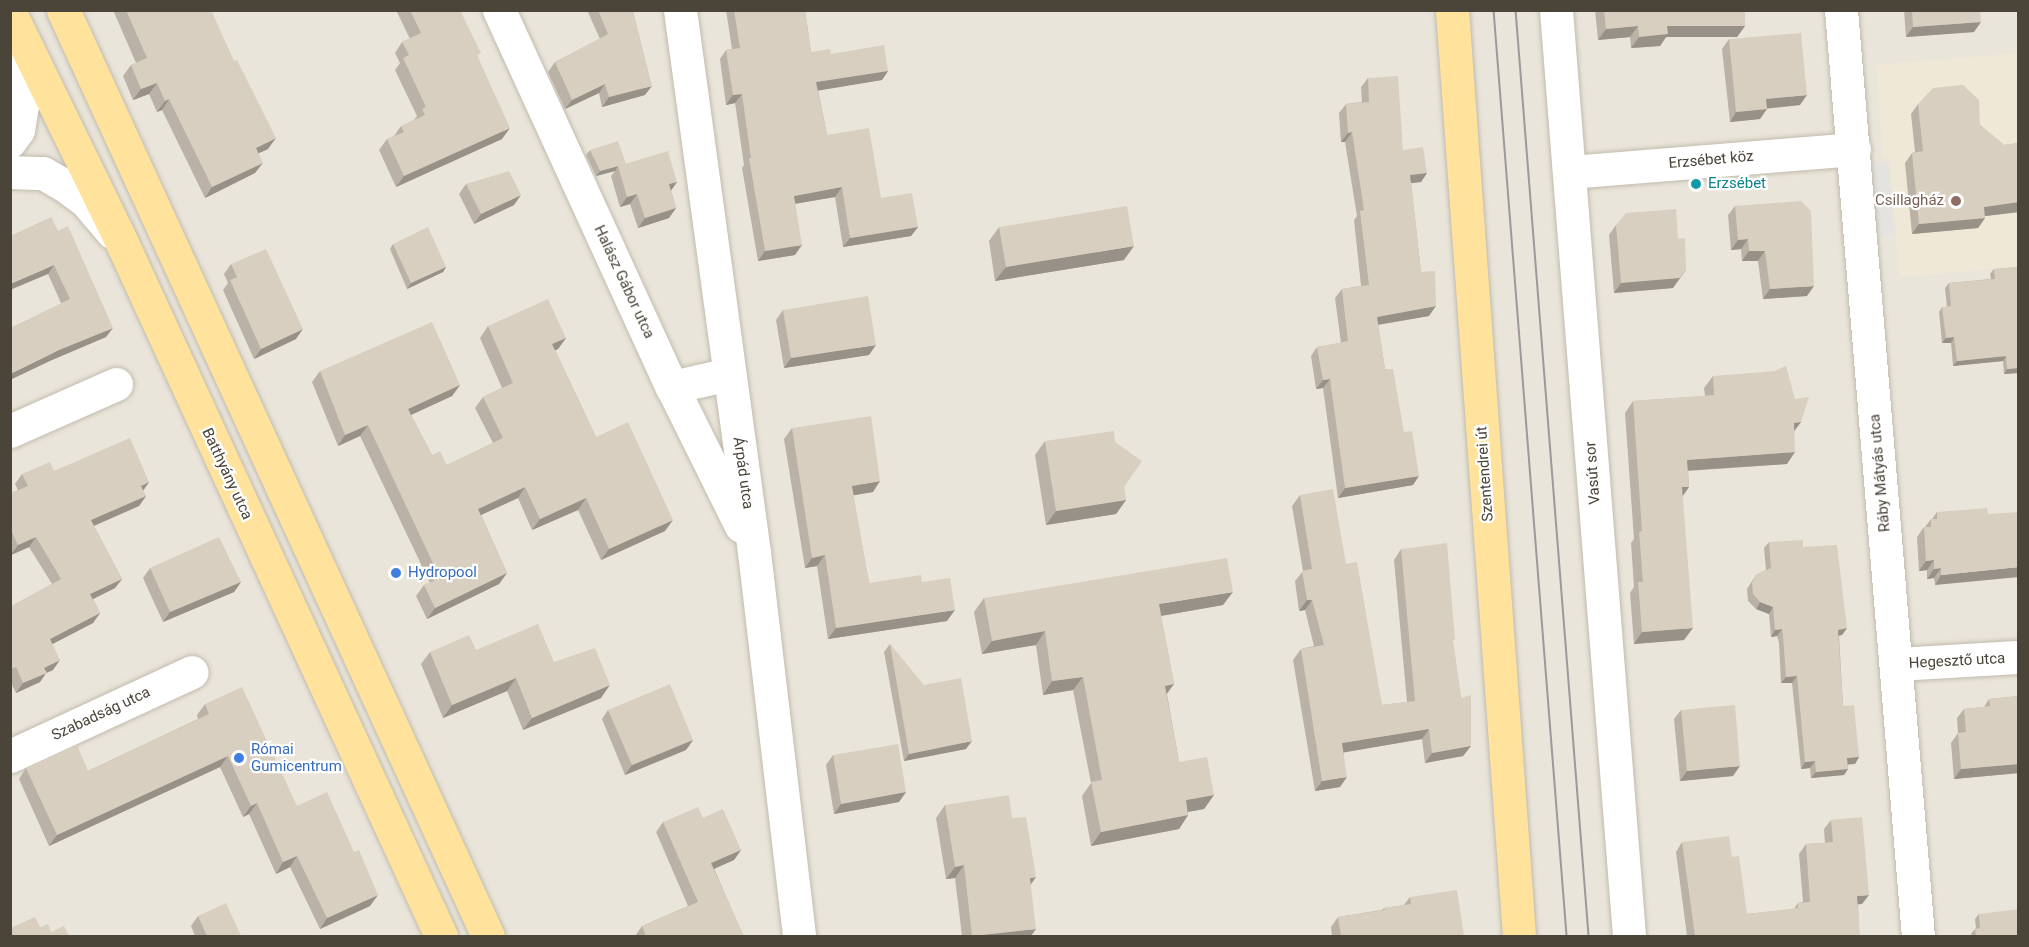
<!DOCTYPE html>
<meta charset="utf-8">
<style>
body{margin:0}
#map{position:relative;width:2029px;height:947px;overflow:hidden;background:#f6f3ec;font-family:Roboto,sans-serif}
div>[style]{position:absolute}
.residential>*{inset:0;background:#eae5da}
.education>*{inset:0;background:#efe8d6}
.parking>*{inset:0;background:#e5e3e0}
.roads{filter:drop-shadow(0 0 2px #c2bbae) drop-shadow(0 0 2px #c2bbae)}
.minor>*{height:33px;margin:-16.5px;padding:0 16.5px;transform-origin:16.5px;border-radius:16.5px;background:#fff}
.major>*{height:33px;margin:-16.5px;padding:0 16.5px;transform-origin:16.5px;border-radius:16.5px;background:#ffe39c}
.tram>*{height:1.5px;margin:-0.75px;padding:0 0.75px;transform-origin:0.75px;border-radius:0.75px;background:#9a9a9a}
.wall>*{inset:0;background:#bab2a6}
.shaded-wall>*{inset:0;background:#979187}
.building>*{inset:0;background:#d8cfc1}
.dots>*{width:16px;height:16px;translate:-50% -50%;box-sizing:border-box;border:3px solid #fff;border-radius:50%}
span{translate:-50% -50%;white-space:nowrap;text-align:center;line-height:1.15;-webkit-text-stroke:4.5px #fff;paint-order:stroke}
.street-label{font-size:15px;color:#4b4439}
.culture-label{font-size:15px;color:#0d838f}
.left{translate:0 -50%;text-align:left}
.education-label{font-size:15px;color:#785e54}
.right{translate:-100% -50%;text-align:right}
.shop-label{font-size:15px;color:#366cbe}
.frame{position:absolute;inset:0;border:12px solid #4b4439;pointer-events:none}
</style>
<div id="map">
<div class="residential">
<i style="clip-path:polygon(11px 11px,2018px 11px,2018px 936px,11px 936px)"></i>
</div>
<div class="education">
<i style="clip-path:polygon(2018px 53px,2018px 267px,1899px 277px,1890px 158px,1883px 159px,1876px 65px)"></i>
</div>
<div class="parking">
<i style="clip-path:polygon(1888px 163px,1894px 234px,1876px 236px,1870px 164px)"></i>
</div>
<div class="roads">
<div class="minor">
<i style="left:499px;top:10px;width:415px;rotate:65.4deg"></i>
<i style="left:672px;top:387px;width:155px;rotate:63.6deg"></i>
<i style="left:680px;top:10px;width:547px;rotate:82.23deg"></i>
<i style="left:754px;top:552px;width:387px;rotate:83.3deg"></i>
<i style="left:1556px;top:10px;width:929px;rotate:85.49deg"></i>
<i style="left:1841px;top:10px;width:929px;rotate:85.25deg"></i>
<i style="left:10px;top:59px;width:48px;rotate:75.4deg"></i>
<i style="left:22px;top:105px;width:25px;rotate:99deg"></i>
<i style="left:18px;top:130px;width:14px;rotate:126deg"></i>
<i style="left:10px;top:172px;width:33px;rotate:2deg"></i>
<i style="left:43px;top:173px;width:24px;rotate:30deg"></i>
<i style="left:64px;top:185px;width:26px;rotate:36deg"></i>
<i style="left:85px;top:200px;width:42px;rotate:49.8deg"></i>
<i style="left:1569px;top:172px;width:286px;rotate:-4.6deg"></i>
<i style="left:672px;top:387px;width:58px;rotate:-12.8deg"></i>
<i style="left:10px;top:431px;width:116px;rotate:-23.9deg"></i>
<i style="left:1896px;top:664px;width:122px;rotate:-3.3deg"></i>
<i style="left:10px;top:756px;width:200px;rotate:-24.8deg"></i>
</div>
<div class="major">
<i style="left:63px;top:10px;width:1019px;rotate:65.35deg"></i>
<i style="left:1452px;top:10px;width:928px;rotate:85.86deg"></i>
<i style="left:10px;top:13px;width:256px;rotate:64deg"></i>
<i style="left:122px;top:243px;width:763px;rotate:65.28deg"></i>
</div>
</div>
<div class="tram">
<i style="left:1494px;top:10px;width:929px;rotate:85.49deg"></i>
<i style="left:1516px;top:10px;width:929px;rotate:85.49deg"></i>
</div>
<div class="wall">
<i style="clip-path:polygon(113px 10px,211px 10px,268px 149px,259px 153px,255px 173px,205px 198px,162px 110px,157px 112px,149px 94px,133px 100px,123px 76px,131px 65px,136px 63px)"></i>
<i style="clip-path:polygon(396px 10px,460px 10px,478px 58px,502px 139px,396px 187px,379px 150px,387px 139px,394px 136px,401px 126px,414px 120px,417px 116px,395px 70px,400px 63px,395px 53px,402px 42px,410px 39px)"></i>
<i style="clip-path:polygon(587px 10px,633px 10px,645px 95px,602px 107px,599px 93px,565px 109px,548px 72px,555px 62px,600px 39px)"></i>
<i style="clip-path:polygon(726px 10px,805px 10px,811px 52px,831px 54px,888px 71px,882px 80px,818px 90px,827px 135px,881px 198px,918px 227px,911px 236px,843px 247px,835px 197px,795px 204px,795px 255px,758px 261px,742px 168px,744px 165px,735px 103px,726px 105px,720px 59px,726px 50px,732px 49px)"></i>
<i style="clip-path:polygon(1595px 10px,1745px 10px,1745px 26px,1737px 37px,1666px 37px,1660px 46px,1631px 48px,1630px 37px,1598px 40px)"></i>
<i style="clip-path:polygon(1904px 10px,1980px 10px,1974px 32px,1906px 37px)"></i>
<i style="clip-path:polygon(1729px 39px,1800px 105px,1766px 109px,1760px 119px,1730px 122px,1722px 49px)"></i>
<i style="clip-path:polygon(1368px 78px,1403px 150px,1427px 173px,1421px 182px,1411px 183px,1421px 272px,1429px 316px,1378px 325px,1385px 369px,1413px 485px,1338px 498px,1323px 388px,1316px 389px,1311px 356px,1317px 347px,1341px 343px,1335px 298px,1342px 289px,1361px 286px,1354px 220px,1357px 216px,1345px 142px,1341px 142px,1339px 113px,1346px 104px,1362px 102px,1361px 87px)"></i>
<i style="clip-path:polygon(1918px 104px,1980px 125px,2004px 145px,2019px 143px,2019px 212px,1985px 216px,1985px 218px,1978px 228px,1912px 234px,1905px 163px,1912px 153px,1915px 152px,1911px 114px)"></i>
<i style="clip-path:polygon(590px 150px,626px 164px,677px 182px,671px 190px,676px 208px,669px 218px,638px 228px,630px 204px,620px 207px,611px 176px,615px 171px,596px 176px,586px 155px)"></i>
<i style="clip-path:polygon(466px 184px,514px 205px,474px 224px,459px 194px)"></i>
<i style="clip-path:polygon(1735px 206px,1807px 296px,1763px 299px,1758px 261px,1742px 261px,1741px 249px,1731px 250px,1728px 215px)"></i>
<i style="clip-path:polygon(51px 217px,106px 337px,52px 360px,61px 303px,48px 274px)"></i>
<i style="clip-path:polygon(1616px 225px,1678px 239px,1673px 288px,1614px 293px,1609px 235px)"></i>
<i style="clip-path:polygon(999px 227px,1124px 260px,995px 281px,989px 241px)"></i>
<i style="clip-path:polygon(393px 244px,446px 267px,443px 272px,407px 289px,390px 249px)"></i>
<i style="clip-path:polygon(231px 264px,296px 339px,254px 359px,223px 290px,228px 283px,224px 274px)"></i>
<i style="clip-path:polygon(2019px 267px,2019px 373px,2004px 374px,2003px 361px,1953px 366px,1951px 343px,1942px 343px,1939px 312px,1942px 307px,1947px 307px,1945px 288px,1949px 283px,1991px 279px,1990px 274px,1994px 269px)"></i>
<i style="clip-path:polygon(783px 310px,869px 355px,784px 368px,776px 320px)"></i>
<i style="clip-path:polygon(488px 326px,566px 338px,558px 349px,555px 350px,596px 437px,665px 531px,601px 560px,578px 510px,532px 530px,518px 498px,481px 515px,507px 573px,499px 584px,427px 619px,416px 596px,424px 585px,430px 583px,360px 436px,338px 446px,312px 382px,320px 371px,460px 385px,452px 396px,411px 415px,432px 455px,447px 465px,493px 443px,475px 408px,483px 397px,502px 388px,480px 338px)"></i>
<i style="clip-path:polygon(1713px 376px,1801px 422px,1794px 431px,1787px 464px,1688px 471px,1689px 487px,1683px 496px,1684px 640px,1634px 644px,1630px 593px,1634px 587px,1631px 543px,1634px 539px,1625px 413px,1633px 401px,1705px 396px,1704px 388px)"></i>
<i style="clip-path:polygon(792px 428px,873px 492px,853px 495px,869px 583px,922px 582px,947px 621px,828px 639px,817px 566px,805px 568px,784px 439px)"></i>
<i style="clip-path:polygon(1045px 441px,1115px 442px,1126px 500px,1116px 514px,1046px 525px,1035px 455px)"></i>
<i style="clip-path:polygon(54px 471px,149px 482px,143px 491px,146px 496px,139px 506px,94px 526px,122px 579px,115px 588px,93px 599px,100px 613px,93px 623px,52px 644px,53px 670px,46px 673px,40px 682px,16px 693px,10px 681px,10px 607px,52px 584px,29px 547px,11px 555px,10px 553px,10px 494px,18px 490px,15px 484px,22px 474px)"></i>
<i style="clip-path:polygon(1300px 495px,1346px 564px,1382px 705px,1407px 702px,1394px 560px,1401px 549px,1453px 643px,1461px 698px,1471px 746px,1463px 756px,1425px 763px,1422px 739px,1344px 752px,1340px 787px,1315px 791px,1293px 660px,1301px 649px,1314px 646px,1305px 610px,1299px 611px,1295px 581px,1303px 571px,1292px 506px)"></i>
<i style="clip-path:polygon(1937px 512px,1988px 514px,1935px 585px,1934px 578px,1927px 579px,1927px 570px,1919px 571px,1917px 537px,1924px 527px,1925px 527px,1931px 519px,1932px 519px)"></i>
<i style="clip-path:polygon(1769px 542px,1803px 547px,1847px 628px,1842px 635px,1839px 636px,1843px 706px,1859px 757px,1855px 764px,1848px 764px,1848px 769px,1844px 775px,1811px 778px,1810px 768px,1801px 769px,1792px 683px,1781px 683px,1779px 643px,1777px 636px,1771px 637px,1769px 614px,1756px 609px,1748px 601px,1747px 589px,1756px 575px,1766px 570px,1764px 548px)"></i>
<i style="clip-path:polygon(150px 568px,241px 582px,234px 592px,163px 622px,143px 578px)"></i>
<i style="clip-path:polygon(984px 598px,1223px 605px,1161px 616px,1174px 684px,1167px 694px,1179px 762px,1214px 795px,1204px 809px,1188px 812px,1188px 815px,1179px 829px,1091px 846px,1082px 796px,1091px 783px,1073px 690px,1043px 695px,1036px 645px,982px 654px,974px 612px)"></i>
<i style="clip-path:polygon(890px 644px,966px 749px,904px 761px,884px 652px)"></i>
<i style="clip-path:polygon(476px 650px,554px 662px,601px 698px,523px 730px,507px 691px,443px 718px,421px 664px,430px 652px)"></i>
<i style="clip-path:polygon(2019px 696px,2019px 773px,1954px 779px,1951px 743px,1958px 733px,1957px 718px,1964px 709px,1984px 707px,1989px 699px)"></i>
<i style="clip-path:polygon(205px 704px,297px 806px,370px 906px,320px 929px,290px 867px,276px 874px,249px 814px,243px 817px,220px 767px,49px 846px,19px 779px,26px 768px,88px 771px,198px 719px,197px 715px)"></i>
<i style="clip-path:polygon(608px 710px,693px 740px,686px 750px,625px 775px,602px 719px)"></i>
<i style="clip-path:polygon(1681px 710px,1733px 776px,1680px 781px,1674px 719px)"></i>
<i style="clip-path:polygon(833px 755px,906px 792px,899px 802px,834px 814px,826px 765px)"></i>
<i style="clip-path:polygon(945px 805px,1012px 818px,1031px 936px,962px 936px,955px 878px,946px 879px,936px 818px)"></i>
<i style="clip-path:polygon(703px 818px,741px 850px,734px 860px,714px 868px,743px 936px,635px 936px,642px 926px,688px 906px,656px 832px,663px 822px)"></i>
<i style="clip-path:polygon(1831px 820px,1862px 904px,1858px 904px,1859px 936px,1687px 936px,1676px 852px,1682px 842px,1732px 857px,1747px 914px,1794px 909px,1798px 903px,1803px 902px,1799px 854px,1806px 844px,1825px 843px,1824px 829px)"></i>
<i style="clip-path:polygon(1410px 897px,1464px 936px,1332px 936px,1331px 927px,1338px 917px,1382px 910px,1384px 908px,1404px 905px)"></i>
<i style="clip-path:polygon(1979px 914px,2019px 936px,1972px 936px,1971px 934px,1975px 929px,1976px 928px,1975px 919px)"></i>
<i style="clip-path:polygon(198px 916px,241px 936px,195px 936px,191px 926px)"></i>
</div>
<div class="shaded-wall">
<i style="clip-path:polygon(1981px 22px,1974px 32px,1906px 37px,1913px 27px)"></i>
<i style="clip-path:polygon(1638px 26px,1630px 37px,1598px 40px,1606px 29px)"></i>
<i style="clip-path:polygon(1667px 26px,1745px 26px,1737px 37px,1666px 37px,1660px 46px,1631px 48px,1639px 37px)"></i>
<i style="clip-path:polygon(888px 71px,882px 80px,810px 92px,816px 82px)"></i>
<i style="clip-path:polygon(157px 83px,149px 94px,133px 100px,141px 89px)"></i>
<i style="clip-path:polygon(605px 84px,599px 93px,565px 109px,572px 100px)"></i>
<i style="clip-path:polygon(652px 86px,645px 95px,602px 107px,609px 97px)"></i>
<i style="clip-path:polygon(742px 94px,735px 103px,726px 105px,733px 95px)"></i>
<i style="clip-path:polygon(1807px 95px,1800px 105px,1759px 109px,1766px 99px)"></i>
<i style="clip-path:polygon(169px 99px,162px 110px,157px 112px,165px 101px)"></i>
<i style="clip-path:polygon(1767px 109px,1760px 119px,1730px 122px,1736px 112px)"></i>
<i style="clip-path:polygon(510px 128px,502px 139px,396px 187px,404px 176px)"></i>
<i style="clip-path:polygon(1352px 132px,1345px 142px,1341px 142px,1348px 133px)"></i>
<i style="clip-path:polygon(276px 138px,268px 149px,248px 158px,256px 148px)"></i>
<i style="clip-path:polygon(263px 163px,255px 173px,205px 198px,212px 187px)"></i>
<i style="clip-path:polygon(618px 166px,615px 171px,596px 176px,600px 171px)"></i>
<i style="clip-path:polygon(1427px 173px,1421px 182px,1404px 184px,1410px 175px)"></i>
<i style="clip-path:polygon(677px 182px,670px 192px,669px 184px)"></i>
<i style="clip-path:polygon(842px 187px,835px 197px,787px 205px,794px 196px)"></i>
<i style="clip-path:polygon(637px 194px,630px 204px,620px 207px,627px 197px)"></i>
<i style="clip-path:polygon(521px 195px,514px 205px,474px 224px,481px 214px)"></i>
<i style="clip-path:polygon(2019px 202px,2019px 212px,1977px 217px,1984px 207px)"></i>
<i style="clip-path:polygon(676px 208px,669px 218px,638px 228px,645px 218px)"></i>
<i style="clip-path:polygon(1985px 218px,1978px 228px,1912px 234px,1919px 224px)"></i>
<i style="clip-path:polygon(918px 227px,911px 236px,843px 247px,850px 238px)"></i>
<i style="clip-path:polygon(1748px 239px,1741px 249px,1731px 250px,1738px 240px)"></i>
<i style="clip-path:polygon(802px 245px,795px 255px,758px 261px,765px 251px)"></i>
<i style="clip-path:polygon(1134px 246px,1124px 260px,995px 281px,1006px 267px)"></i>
<i style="clip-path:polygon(1749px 251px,1765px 251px,1758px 261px,1742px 261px)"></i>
<i style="clip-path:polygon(54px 265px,48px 274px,10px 290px,10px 284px)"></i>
<i style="clip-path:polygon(446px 267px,443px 272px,407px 289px,411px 283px)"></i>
<i style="clip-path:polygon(1686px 270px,1673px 288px,1614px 293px,1621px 283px)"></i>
<i style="clip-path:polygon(1814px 286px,1807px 296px,1763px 299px,1770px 289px)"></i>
<i style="clip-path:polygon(1436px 306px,1429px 316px,1370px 326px,1377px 317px)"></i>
<i style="clip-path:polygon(113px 328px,106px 337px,52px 360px,10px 380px,10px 374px,59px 350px)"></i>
<i style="clip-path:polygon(303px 329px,296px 339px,254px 359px,261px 349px)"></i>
<i style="clip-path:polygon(1954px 337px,1951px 343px,1942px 343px,1946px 338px)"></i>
<i style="clip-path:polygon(566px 338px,558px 349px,544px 355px,552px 344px)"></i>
<i style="clip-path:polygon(876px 345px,869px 355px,784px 368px,791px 358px)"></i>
<i style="clip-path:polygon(2006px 356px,2003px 361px,1953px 366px,1957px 361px)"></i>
<i style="clip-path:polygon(2019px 368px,2019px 373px,2004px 374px,2007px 369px)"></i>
<i style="clip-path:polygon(1330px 379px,1323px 388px,1316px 389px,1323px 380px)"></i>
<i style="clip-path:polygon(460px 385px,452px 396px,400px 420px,408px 409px)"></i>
<i style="clip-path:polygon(1801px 422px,1792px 434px,1794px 423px)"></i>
<i style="clip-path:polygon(368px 425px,360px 436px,338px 446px,345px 435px)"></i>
<i style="clip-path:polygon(1795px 452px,1787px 464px,1679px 471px,1687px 460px)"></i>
<i style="clip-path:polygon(1419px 476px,1413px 485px,1338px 498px,1345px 488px)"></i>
<i style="clip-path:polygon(880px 481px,873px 492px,844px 497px,852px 486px)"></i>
<i style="clip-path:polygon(149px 482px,142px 492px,141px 486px)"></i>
<i style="clip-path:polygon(525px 487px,518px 498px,470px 520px,478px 509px)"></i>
<i style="clip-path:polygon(1682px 487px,1689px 487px,1681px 498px)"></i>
<i style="clip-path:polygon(146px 496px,139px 506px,84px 530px,91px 520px)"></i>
<i style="clip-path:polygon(586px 498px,578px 510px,532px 530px,540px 519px)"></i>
<i style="clip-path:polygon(1126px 500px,1116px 514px,1046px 525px,1056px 511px)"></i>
<i style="clip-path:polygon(673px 520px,665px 531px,601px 560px,609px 549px)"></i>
<i style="clip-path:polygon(36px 537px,29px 547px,11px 555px,18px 545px)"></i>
<i style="clip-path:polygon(825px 555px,817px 566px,805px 568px,812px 558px)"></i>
<i style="clip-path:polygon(1934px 560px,1927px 570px,1919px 571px,1926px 561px)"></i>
<i style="clip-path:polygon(2019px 567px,2019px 577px,1935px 585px,1941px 575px)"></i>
<i style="clip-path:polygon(1941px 568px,1934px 578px,1927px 579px,1934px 569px)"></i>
<i style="clip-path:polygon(507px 573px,499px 584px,427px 619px,435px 608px)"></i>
<i style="clip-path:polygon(122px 579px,115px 588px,83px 604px,90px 594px)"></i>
<i style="clip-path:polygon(241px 582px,234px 592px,163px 622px,170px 612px)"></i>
<i style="clip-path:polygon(1233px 592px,1223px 605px,1149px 618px,1159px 604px)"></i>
<i style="clip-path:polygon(1307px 600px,1312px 600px,1305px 610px,1299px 611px)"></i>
<i style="clip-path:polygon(1760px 602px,1773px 607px,1769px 614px,1756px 609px)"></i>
<i style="clip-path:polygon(955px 610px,947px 621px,828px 639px,836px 628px)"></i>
<i style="clip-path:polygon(100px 613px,93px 623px,43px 649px,50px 639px)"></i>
<i style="clip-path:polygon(1693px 628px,1684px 640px,1634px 644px,1642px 632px)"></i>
<i style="clip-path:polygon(1847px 628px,1842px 635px,1834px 636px,1838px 630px)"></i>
<i style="clip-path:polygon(1782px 629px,1777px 636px,1771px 637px,1775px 630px)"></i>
<i style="clip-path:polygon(1045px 631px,1036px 645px,982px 654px,992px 641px)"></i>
<i style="clip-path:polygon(60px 660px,53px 670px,46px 673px,40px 682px,16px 693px,23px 683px,44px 668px)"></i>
<i style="clip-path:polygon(1797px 676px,1792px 683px,1781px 683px,1786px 677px)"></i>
<i style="clip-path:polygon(1083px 677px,1073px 690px,1043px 695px,1052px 681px)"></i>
<i style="clip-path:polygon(516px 678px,507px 691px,443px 718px,452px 705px)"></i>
<i style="clip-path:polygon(1174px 684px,1164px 697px,1165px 686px)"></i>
<i style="clip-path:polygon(610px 685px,601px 698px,523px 730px,532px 718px)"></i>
<i style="clip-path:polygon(1429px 729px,1422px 739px,1335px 754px,1342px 743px)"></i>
<i style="clip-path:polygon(693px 740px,686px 750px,625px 775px,632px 765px)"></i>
<i style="clip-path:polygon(972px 741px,966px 749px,904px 761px,909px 754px)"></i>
<i style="clip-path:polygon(1471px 746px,1463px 756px,1425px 763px,1432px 753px)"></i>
<i style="clip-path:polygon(228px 756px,220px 767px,49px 846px,57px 835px)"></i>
<i style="clip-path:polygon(1859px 757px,1855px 764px,1843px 765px,1847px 758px)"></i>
<i style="clip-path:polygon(1815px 761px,1810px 768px,1801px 769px,1805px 762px)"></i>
<i style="clip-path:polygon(2019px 764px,2019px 773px,1954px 779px,1961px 769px)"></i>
<i style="clip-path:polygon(1740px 766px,1733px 776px,1680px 781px,1687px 771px)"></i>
<i style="clip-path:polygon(1848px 769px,1844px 775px,1811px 778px,1816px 772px)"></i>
<i style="clip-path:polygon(1347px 777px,1340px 787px,1315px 791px,1322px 781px)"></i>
<i style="clip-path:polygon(906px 792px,899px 802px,834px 814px,841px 804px)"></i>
<i style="clip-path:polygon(1214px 795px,1204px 809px,1176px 814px,1186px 800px)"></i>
<i style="clip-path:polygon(257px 803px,249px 814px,243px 817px,251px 806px)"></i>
<i style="clip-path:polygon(1188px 815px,1179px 829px,1091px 846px,1101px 832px)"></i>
<i style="clip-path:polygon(741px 850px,734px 860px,705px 873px,711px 863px)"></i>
<i style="clip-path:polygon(297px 856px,290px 867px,276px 874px,283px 862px)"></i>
<i style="clip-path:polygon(964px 865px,955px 878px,946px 879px,955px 867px)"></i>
<i style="clip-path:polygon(1036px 877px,1027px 890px,1030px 878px)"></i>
<i style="clip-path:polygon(378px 895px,370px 906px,320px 929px,327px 918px)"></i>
<i style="clip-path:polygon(1869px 895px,1862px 904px,1851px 905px,1857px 896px)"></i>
<i style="clip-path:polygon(1036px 929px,1031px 936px,972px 936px)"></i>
</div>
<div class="building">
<i style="clip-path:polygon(126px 10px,211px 10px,234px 61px,237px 60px,276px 138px,256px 148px,263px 163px,212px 187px,169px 99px,165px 101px,157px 83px,141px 89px,131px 65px,147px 58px)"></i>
<i style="clip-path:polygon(410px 10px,460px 10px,481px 53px,477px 55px,510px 128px,404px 176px,387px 139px,404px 132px,401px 126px,425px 115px,422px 109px,426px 107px,403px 58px,409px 55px,402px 42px,421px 33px)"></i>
<i style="clip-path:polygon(598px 10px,633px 10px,652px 86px,609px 97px,605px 84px,572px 100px,555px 62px,608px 34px)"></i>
<i style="clip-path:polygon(734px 10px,805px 10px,811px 52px,830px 49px,831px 54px,884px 45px,888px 71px,816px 82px,827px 135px,869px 128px,881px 198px,912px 193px,918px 227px,850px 238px,842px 187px,794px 196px,802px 245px,765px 251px,749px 158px,751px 158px,742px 94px,733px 95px,726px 50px,740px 48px)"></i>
<i style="clip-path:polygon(1604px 10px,1745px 10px,1745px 26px,1667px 26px,1668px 34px,1639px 37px,1638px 26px,1606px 29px)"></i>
<i style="clip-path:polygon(1912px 10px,1980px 10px,1981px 22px,1913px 27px)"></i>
<i style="clip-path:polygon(1801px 33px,1807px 95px,1766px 99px,1767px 109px,1736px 112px,1729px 39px)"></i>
<i style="clip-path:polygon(1398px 76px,1403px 150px,1423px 147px,1427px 173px,1410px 175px,1421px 272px,1435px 271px,1436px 306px,1377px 317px,1385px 369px,1393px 369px,1404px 432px,1412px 431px,1419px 476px,1345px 488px,1330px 379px,1323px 380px,1317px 347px,1348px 341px,1342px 289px,1369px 285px,1360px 211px,1364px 210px,1352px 132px,1348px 133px,1346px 104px,1369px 102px,1368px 78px)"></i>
<i style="clip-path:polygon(1963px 85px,1979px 100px,1980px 125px,2004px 145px,2019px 143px,2019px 202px,1984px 207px,1985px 218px,1919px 224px,1912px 153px,1923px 151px,1918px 104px,1933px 88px)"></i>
<i style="clip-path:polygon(618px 141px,626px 164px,600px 171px,590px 150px)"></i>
<i style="clip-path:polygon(668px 151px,677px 182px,669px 184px,676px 208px,645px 218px,637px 194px,627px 197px,618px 166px)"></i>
<i style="clip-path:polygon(509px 171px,521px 195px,481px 214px,466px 184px)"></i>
<i style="clip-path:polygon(1801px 201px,1811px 211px,1814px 286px,1770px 289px,1765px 251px,1749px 251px,1748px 239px,1738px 240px,1735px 206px)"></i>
<i style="clip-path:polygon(1127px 206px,1134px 246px,1006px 267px,999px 227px)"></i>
<i style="clip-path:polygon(1676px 209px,1678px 239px,1685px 238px,1686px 270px,1680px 278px,1621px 283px,1616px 225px,1626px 213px)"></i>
<i style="clip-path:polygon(51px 217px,58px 231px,68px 226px,113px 328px,59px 350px,10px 374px,10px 328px,70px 299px,54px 265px,10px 284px,10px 236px)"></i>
<i style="clip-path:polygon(428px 227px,446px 267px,411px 283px,393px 244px)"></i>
<i style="clip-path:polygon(266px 249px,303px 329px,261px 349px,230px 280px,237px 277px,231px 264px)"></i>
<i style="clip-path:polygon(2019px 267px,2019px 368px,2007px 369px,2006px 356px,1957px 361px,1954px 337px,1946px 338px,1942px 307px,1951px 306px,1949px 283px,1995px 279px,1994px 269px)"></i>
<i style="clip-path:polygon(868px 296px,876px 345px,791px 358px,783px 310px)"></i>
<i style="clip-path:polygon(548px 299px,566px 338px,552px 344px,596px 437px,628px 422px,673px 520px,609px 549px,586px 498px,540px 519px,525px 487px,478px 509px,507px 573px,435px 608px,424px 585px,440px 578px,368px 425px,345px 435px,320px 371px,432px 322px,460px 385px,408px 409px,432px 455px,440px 451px,447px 465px,503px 438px,483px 397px,513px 383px,488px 326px)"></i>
<i style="clip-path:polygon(1786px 366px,1795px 399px,1809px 397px,1801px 422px,1794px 423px,1795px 452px,1687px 460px,1689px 487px,1682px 487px,1693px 628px,1642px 632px,1638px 582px,1643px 582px,1639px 532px,1642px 531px,1633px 401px,1714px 395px,1713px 376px,1775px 371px)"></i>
<i style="clip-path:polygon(871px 416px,880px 481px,852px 486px,869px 583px,921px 575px,922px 582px,950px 578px,955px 610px,836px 628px,825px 555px,812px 558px,792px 428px)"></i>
<i style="clip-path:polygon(1114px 431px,1115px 442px,1142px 461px,1124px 487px,1126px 500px,1056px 511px,1045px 441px)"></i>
<i style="clip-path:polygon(130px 438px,149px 482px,141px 486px,146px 496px,91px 520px,122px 579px,90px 594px,100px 613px,50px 639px,60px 660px,44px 668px,47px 673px,23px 683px,16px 667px,10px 669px,10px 607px,61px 579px,36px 537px,18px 545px,10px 528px,10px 494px,28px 486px,22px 474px,50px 462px,54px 471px)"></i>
<i style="clip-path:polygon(1333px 489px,1346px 564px,1357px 562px,1382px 705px,1415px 701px,1401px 549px,1447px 543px,1455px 640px,1453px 640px,1461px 698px,1471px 695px,1471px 746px,1432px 753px,1429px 729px,1342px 743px,1347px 777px,1322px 781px,1301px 649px,1324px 645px,1312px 600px,1307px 600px,1302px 571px,1312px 569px,1300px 495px)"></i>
<i style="clip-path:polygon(1987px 508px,1988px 514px,2019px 512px,2019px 567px,1941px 575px,1941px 568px,1934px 569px,1934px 560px,1926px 561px,1924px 527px,1931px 527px,1931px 519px,1937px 519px,1937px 512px)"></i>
<i style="clip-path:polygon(219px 537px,241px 582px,170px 612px,150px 568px)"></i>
<i style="clip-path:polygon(1803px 540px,1803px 547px,1837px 545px,1847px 628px,1838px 630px,1843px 706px,1854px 705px,1859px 757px,1847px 758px,1848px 769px,1816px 772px,1815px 761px,1805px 762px,1797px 676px,1786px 677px,1783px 637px,1782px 629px,1775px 630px,1773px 607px,1760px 602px,1753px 594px,1752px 583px,1756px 575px,1771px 568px,1769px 542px)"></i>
<i style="clip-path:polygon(1227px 558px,1233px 592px,1159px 604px,1174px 684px,1165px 686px,1179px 762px,1207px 757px,1214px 795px,1186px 800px,1188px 815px,1101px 832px,1091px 782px,1102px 780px,1083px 677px,1052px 681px,1045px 631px,992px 641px,984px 598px)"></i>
<i style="clip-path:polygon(538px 624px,554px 662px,595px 648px,610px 685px,532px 718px,516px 678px,452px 705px,430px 652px,469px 635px,476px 650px)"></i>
<i style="clip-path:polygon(890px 644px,924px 685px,961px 678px,972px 741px,909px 754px)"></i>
<i style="clip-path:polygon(670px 684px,693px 740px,632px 765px,608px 710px)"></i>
<i style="clip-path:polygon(242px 687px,297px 806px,327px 792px,354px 852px,359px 850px,378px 895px,327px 918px,297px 856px,283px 862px,257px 803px,251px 806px,228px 756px,57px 835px,26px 768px,77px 745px,88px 771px,209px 714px,205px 704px)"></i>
<i style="clip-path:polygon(2019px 696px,2019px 764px,1961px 769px,1958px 733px,1966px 732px,1964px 709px,1990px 706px,1989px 699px)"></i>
<i style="clip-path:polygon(1735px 705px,1740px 766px,1687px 771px,1681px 710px)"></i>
<i style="clip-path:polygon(898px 744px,906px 792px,841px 804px,833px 755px)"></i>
<i style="clip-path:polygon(1009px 795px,1012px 818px,1026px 817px,1036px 877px,1030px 878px,1036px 929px,972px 936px,964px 865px,955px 867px,945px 805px)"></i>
<i style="clip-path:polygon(698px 807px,703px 818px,723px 809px,741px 850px,711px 863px,744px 936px,646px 936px,642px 926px,698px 902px,663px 822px)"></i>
<i style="clip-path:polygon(1862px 817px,1869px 895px,1857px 896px,1860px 936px,1695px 936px,1682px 842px,1729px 836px,1732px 857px,1739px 856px,1747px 914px,1798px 908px,1798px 903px,1810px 902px,1806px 844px,1833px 842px,1831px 820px)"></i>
<i style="clip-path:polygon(1457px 890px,1464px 936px,1341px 936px,1338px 917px,1385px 910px,1384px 908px,1411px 904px,1410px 897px)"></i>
<i style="clip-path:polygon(226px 903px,241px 936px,207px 936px,198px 916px)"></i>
<i style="clip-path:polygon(2019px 909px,2019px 936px,1976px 936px,1975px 929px,1980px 928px,1979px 914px)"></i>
<i style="clip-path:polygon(35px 917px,40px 927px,48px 924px,51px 932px,64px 926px,69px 936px,10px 936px,10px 928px)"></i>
</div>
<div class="dots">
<i style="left:1696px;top:184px;background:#0f9aa8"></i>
<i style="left:1956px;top:201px;background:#8d6e63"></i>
<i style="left:396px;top:573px;background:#3f7fe0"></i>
<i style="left:239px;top:758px;background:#3f7fe0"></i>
</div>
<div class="street-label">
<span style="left:1711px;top:160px;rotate:-5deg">Erzsébet köz</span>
<span style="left:624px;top:282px;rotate:65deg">Halász Gábor utca</span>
<span style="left:743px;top:473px;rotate:82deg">Árpád utca</span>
<span style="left:1593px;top:473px;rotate:-94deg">Vasút sor</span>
<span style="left:1880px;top:473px;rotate:-95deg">Ráby Mátyás utca</span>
<span style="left:227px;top:474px;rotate:65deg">Batthyány utca</span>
<span style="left:1485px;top:474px;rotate:-94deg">Szentendrei út</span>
<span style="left:1957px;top:661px;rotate:-3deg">Hegesztő utca</span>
<span style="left:101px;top:714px;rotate:-25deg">Szabadság utca</span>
</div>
<div class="culture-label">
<span class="left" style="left:1708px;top:184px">Erzsébet</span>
</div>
<div class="education-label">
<span class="right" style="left:1944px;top:201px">Csillagház</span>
</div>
<div class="shop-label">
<span class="left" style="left:408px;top:573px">Hydropool</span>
<span class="left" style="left:251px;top:758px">Római<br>Gumicentrum</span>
</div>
<div class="frame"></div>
</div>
